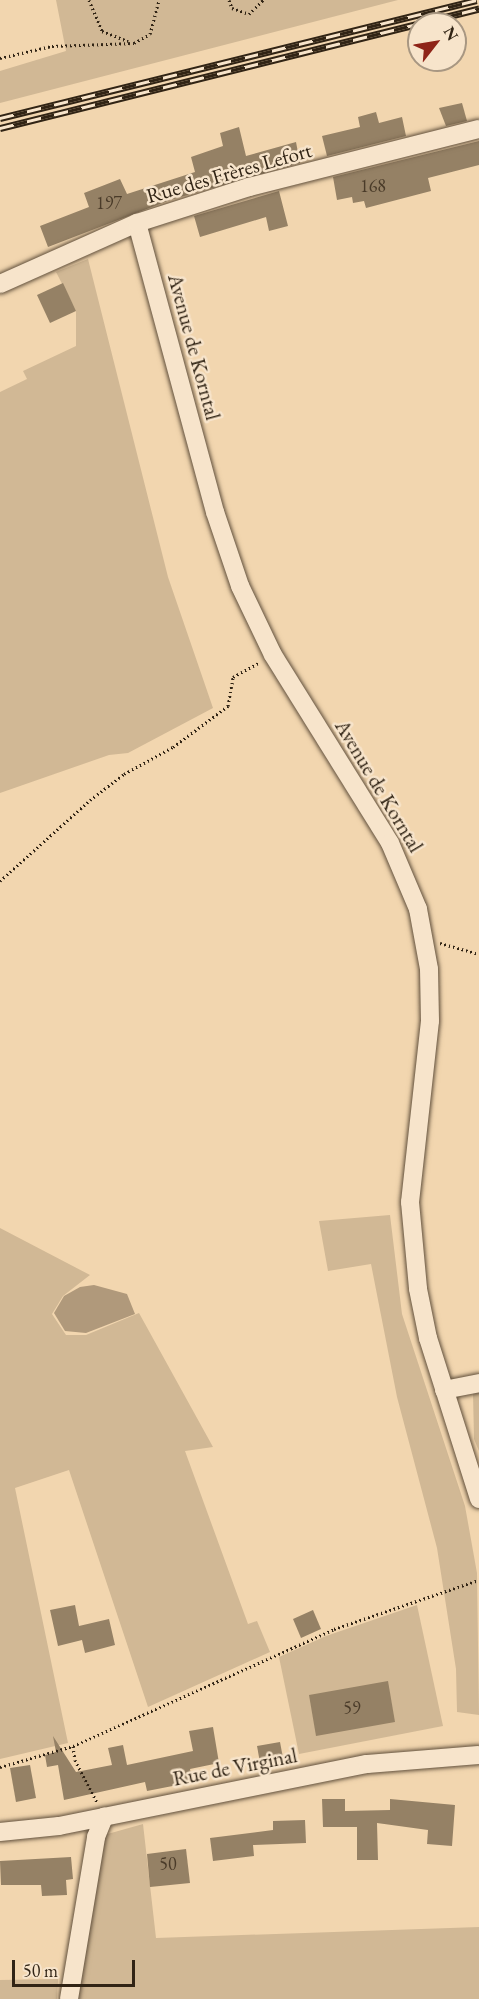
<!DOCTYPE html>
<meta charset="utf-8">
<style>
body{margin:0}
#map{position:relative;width:479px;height:1999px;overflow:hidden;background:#f2d6af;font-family:"EB Garamond",serif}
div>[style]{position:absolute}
.green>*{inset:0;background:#d1b895}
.water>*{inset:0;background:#b0997b}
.building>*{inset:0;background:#958165}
.path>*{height:3px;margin-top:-1.5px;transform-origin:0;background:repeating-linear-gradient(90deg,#312415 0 1.5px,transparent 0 4.5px)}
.roads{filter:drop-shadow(0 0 2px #61503c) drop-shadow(0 0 2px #61503c)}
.minor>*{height:18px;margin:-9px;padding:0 9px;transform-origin:9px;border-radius:9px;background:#f7e4cb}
.rail>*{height:7px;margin-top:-3.5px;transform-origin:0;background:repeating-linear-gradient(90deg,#f7e4cb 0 14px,#312415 0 28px);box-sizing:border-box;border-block:2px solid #312415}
span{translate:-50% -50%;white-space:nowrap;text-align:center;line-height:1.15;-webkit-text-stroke:5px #f7e4cb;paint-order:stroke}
.number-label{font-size:18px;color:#4a3b29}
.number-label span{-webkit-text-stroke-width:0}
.street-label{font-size:21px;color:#312415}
.north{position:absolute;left:407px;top:12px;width:60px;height:60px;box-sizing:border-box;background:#f7e4cb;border:2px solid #a89782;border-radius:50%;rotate:59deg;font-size:16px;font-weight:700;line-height:24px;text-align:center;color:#312415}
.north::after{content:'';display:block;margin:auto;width:21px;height:27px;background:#8f2418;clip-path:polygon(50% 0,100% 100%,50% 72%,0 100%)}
.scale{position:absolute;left:12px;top:1960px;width:123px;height:27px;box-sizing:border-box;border:3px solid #312415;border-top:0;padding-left:8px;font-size:18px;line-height:21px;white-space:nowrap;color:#312415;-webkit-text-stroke:4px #f7e4cb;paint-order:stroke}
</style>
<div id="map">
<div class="green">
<i style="clip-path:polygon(56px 0,398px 0,0 103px,0 71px,66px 51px)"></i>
<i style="clip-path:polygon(88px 259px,168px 577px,213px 708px,128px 753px,109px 755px,0 793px,0 392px,27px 379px,23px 371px,76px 346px,76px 311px,56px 272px)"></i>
<i style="clip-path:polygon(390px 1215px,402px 1314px,465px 1506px,477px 1573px,479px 1715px,457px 1712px,456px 1669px,437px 1548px,397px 1397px,371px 1264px,328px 1271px,319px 1221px)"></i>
<i style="clip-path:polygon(0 1228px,90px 1275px,63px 1296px,52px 1314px,66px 1335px,86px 1335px,139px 1313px,213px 1447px,185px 1451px,248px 1624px,257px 1621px,270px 1652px,148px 1707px,69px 1470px,15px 1488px,68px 1743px,0 1759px)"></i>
<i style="clip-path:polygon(479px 1391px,479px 1451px,474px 1439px,473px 1392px)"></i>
<i style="clip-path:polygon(417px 1605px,443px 1726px,299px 1754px,279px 1657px,326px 1636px)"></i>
<i style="clip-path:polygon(143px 1824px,156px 1938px,479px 1927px,479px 1999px,77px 1999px,104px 1835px)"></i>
<i style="clip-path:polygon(58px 1979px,57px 1999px,0 1999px,0 1980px)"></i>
</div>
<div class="water">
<i style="clip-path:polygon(94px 1285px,127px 1294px,135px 1314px,86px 1333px,65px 1331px,54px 1313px,64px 1296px,80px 1287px)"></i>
</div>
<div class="building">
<i style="clip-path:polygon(462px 103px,467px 121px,446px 126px,439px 108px)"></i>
<i style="clip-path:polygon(376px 112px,379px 123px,402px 117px,406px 136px,327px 156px,322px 136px,360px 127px,358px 117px)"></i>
<i style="clip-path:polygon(239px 127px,246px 156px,296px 142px,300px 163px,170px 200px,48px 247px,40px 226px,89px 207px,84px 193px,120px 179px,127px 194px,195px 172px,191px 157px,223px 146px,220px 133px)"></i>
<i style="clip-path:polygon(479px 141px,479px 165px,428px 178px,431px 191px,366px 208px,364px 201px,353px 203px,352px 197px,337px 200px,333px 177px)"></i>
<i style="clip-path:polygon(279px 191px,288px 226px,269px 231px,266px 217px,200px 237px,194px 216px)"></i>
<i style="clip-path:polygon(63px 283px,76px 311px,50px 323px,37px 295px)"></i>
<i style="clip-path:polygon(75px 1605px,79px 1626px,109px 1619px,115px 1645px,85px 1653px,82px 1640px,58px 1646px,50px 1610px)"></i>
<i style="clip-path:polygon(313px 1610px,321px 1629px,301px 1638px,293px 1619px)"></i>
<i style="clip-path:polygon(388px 1681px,395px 1722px,316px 1736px,309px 1695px)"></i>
<i style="clip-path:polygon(213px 1727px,219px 1763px,190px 1769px,193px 1782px,147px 1791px,145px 1782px,64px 1800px,58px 1765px,47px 1767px,45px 1755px,56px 1752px,53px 1736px,76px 1772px,112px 1765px,108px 1748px,123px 1745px,127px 1765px,193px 1751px,189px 1731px)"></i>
<i style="clip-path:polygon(280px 1742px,284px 1763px,261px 1768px,257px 1746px)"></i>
<i style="clip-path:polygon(30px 1765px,36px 1798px,16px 1802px,10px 1768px)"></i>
<i style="clip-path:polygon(322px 1799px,345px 1799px,345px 1811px,390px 1810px,390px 1799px,455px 1805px,452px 1846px,427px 1844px,428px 1830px,377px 1823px,378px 1860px,357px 1860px,357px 1827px,323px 1827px)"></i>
<i style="clip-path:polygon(305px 1820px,306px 1843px,253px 1845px,254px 1856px,213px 1861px,210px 1838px,273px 1830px,273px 1821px)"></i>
<i style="clip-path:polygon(186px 1849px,190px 1883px,150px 1887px,147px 1854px)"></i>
<i style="clip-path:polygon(71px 1857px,73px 1879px,66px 1880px,67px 1895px,42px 1896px,41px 1885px,1px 1885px,0 1861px)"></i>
</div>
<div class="path">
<i style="left:89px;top:0;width:34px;rotate:67deg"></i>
<i style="left:102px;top:31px;width:28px;rotate:21deg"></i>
<i style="left:229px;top:0;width:9px;rotate:69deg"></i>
<i style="left:232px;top:8px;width:18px;rotate:19deg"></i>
<i style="left:249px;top:14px;width:20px;rotate:-45deg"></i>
<i style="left:0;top:58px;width:53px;rotate:-13deg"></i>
<i style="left:52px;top:46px;width:82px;rotate:-2.1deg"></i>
<i style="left:134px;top:43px;width:18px;rotate:-29deg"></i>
<i style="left:150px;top:34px;width:35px;rotate:-75deg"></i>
<i style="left:0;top:881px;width:121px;rotate:-42deg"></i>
<i style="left:90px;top:800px;width:43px;rotate:-37.4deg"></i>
<i style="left:124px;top:774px;width:56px;rotate:-28.9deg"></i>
<i style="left:173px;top:747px;width:69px;rotate:-36.7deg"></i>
<i style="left:228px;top:706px;width:29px;rotate:-80deg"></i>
<i style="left:233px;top:677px;width:29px;rotate:-29deg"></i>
<i style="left:440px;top:943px;width:41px;rotate:15.8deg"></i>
<i style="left:73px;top:1746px;width:14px;rotate:82deg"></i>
<i style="left:75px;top:1760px;width:47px;rotate:62.4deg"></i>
<i style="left:0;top:1767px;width:76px;rotate:-16deg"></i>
<i style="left:73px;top:1746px;width:286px;rotate:-24.1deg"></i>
<i style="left:334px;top:1629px;width:153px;rotate:-18.7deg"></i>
</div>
<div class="roads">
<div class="minor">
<i style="left:137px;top:223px;width:299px;rotate:74.9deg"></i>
<i style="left:215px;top:512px;width:78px;rotate:71.3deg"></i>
<i style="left:240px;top:586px;width:76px;rotate:64.4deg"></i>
<i style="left:273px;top:655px;width:221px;rotate:58.1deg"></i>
<i style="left:390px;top:843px;width:72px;rotate:67deg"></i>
<i style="left:418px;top:909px;width:61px;rotate:79.6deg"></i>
<i style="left:429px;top:969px;width:52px;rotate:88.9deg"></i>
<i style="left:430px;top:1021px;width:182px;rotate:96.3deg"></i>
<i style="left:410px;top:1202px;width:87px;rotate:84.7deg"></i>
<i style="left:418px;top:1289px;width:50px;rotate:78.5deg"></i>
<i style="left:428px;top:1338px;width:169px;rotate:72.4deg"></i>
<i style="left:0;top:284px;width:150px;rotate:-24deg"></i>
<i style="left:137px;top:223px;width:118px;rotate:-17.8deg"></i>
<i style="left:249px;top:187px;width:237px;rotate:-14.2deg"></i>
<i style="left:444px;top:1390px;width:36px;rotate:-11deg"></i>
<i style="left:0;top:1832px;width:59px;rotate:-5.8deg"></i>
<i style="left:59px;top:1826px;width:314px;rotate:-11.4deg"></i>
<i style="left:367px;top:1764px;width:112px;rotate:-4.6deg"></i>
<i style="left:69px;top:1999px;width:164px;rotate:-80.5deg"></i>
<i style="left:96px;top:1837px;width:22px;rotate:-68deg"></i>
</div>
</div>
<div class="rail">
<i style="left:0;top:118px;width:491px;rotate:-13.9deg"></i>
<i style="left:0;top:128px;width:494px;rotate:-14deg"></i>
</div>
<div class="number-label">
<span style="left:373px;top:186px">168</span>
<span style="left:109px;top:203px">197</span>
<span style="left:352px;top:1708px">59</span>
<span style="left:168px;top:1864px">50</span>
</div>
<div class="street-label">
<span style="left:229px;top:173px;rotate:-16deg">Rue des Frères Lefort</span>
<span style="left:194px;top:347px;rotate:75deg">Avenue de Korntal</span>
<span style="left:379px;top:786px;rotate:59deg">Avenue de Korntal</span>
<span style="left:235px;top:1767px;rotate:-11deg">Rue de Virginal</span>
</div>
<div class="north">N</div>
<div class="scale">50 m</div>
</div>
